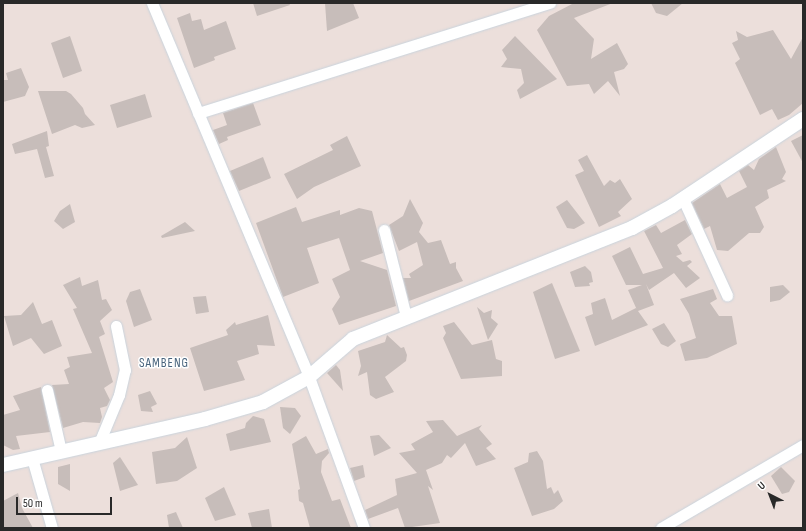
<!DOCTYPE html>
<style>
body{margin:0}
#map{position:relative;width:806px;height:531px;overflow:hidden;background:#ecdfdb;font-family:"Sofia Sans Condensed",sans-serif}
div>[style]{position:absolute}
.building>*{inset:0;background:#c7bdba}
.roads{filter:drop-shadow(0 0 1px #c9d3dc) drop-shadow(0 0 1px #c9d3dc)}
.minor>*{height:11px;margin:-5.5px;padding:0 5.5px;transform-origin:5.5px;border-radius:5.5px;background:#fff}
.tertiary>*{height:14px;margin:-7px;padding:0 7px;transform-origin:7px;border-radius:7px;background:#fff}
span{translate:-50% -50%;white-space:nowrap;text-align:center;line-height:1.15;-webkit-text-stroke:3px #fff;paint-order:stroke}
.quarter-label{font-size:13px;color:#48637c;letter-spacing:1px}
.frame{position:absolute;inset:0;border:4px solid #292929;pointer-events:none}
.north{position:absolute;left:750px;top:475px;width:40px;height:40px;-webkit-text-stroke:3px #fff;paint-order:stroke;rotate:318deg;font-size:11px;font-weight:700;line-height:16px;text-align:center;color:#292929}
.north::after{content:'';display:block;margin:auto;width:14px;height:18px;background:#292929;clip-path:polygon(50% 0,100% 100%,50% 72%,0 100%)}
.scale{position:absolute;left:16px;top:497px;width:96px;height:18px;box-sizing:border-box;border:2px solid #292929;border-top:0;padding-left:5px;font-size:12px;line-height:14px;white-space:nowrap;color:#292929;-webkit-text-stroke:3px #fff;paint-order:stroke}
</style>
<div id="map">
<div class="building">
<i style="clip-path:polygon(253px 3px,289px 3px,290px 5px,257px 16px)"></i>
<i style="clip-path:polygon(325px 3px,353px 3px,359px 18px,327px 31px)"></i>
<i style="clip-path:polygon(574px 3px,613px 3px,574px 18px,594px 39px,591px 59px,617px 43px,628px 64px,624px 69px,614px 72px,620px 96px,608px 81px,594px 94px,589px 84px,567px 86px,537px 30px,549px 16px)"></i>
<i style="clip-path:polygon(651px 3px,683px 3px,667px 16px,656px 13px)"></i>
<i style="clip-path:polygon(190px 13px,192px 21px,201px 19px,204px 30px,226px 21px,236px 49px,214px 57px,215px 60px,194px 68px,177px 18px)"></i>
<i style="clip-path:polygon(773px 30px,791px 59px,803px 37px,803px 103px,789px 115px,778px 120px,772px 109px,760px 115px,735px 63px,740px 59px,732px 43px,738px 40px,736px 31px,747px 37px)"></i>
<i style="clip-path:polygon(70px 36px,82px 71px,63px 78px,51px 43px)"></i>
<i style="clip-path:polygon(515px 36px,557px 79px,520px 99px,517px 90px,524px 83px,521px 69px,501px 67px,507px 59px,502px 50px)"></i>
<i style="clip-path:polygon(21px 68px,29px 87px,25px 96px,3px 102px,3px 80px,8px 80px,6px 73px)"></i>
<i style="clip-path:polygon(38px 91px,66px 91px,71px 94px,83px 108px,85px 114px,95px 125px,82px 128px,75px 125px,52px 134px)"></i>
<i style="clip-path:polygon(145px 94px,152px 117px,117px 128px,110px 105px)"></i>
<i style="clip-path:polygon(253px 103px,261px 125px,227px 137px,228px 140px,219px 144px,213px 130px,227px 125px,223px 113px)"></i>
<i style="clip-path:polygon(47px 131px,49px 146px,46px 147px,54px 176px,45px 178px,37px 149px,15px 154px,12px 144px)"></i>
<i style="clip-path:polygon(803px 135px,803px 163px,791px 141px)"></i>
<i style="clip-path:polygon(347px 136px,361px 166px,314px 187px,297px 199px,284px 174px,333px 150px,330px 145px)"></i>
<i style="clip-path:polygon(776px 147px,786px 172px,782px 179px,786px 181px,767px 190px,769px 198px,755px 207px,764px 227px,760px 233px,749px 233px,728px 251px,717px 250px,710px 226px,704px 229px,692px 203px,720px 184px,727px 198px,747px 187px,739px 171px,748px 165px,754px 170px,759px 159px)"></i>
<i style="clip-path:polygon(587px 155px,604px 186px,610px 180px,615px 183px,620px 179px,632px 199px,618px 212px,621px 216px,599px 227px,575px 175px,584px 171px,578px 160px)"></i>
<i style="clip-path:polygon(263px 157px,271px 178px,239px 191px,230px 171px)"></i>
<i style="clip-path:polygon(410px 199px,423px 223px,419px 232px,428px 243px,441px 240px,450px 264px,456px 262px,456px 268px,463px 281px,409px 301px,403px 278px,411px 278px,409px 274px,423px 265px,417px 242px,399px 251px,389px 225px,403px 216px)"></i>
<i style="clip-path:polygon(567px 200px,585px 223px,574px 229px,567px 228px,556px 207px)"></i>
<i style="clip-path:polygon(70px 204px,75px 222px,63px 229px,54px 221px,60px 211px)"></i>
<i style="clip-path:polygon(296px 207px,302px 222px,340px 210px,340px 215px,359px 208px,372px 211px,383px 253px,360px 261px,387px 270px,396px 306px,339px 325px,332px 309px,340px 297px,332px 279px,350px 270px,339px 238px,307px 248px,319px 283px,283px 297px,256px 223px)"></i>
<i style="clip-path:polygon(685px 220px,692px 234px,677px 245px,682px 254px,676px 256px,683px 262px,690px 260px,692px 262px,687px 266px,700px 278px,686px 288px,674px 273px,649px 290px,646px 284px,654px 305px,638px 311px,648px 325px,595px 346px,585px 317px,593px 314px,591px 303px,605px 298px,612px 320px,636px 308px,637px 310px,628px 290px,642px 285px,626px 285px,612px 256px,630px 247px,643px 274px,663px 268px,644px 231px,656px 225px,661px 233px)"></i>
<i style="clip-path:polygon(185px 222px,195px 231px,162px 238px,161px 236px)"></i>
<i style="clip-path:polygon(585px 266px,591px 272px,593px 282px,589px 283px,590px 286px,575px 287px,570px 272px)"></i>
<i style="clip-path:polygon(80px 277px,82px 286px,98px 280px,102px 300px,106px 299px,112px 310px,100px 321px,105px 334px,99px 337px,113px 382px,104px 388px,110px 400px,107px 406px,100px 408px,102px 417px,100px 423px,83px 422px,63px 428px,52px 385px,69px 384px,64px 370px,70px 367px,67px 357px,92px 353px,73px 309px,77px 308px,63px 285px)"></i>
<i style="clip-path:polygon(552px 283px,580px 351px,555px 359px,533px 292px)"></i>
<i style="clip-path:polygon(783px 285px,790px 292px,780px 300px,770px 302px,770px 287px)"></i>
<i style="clip-path:polygon(140px 289px,152px 320px,134px 327px,126px 301px,130px 292px)"></i>
<i style="clip-path:polygon(713px 289px,717px 299px,710px 303px,719px 316px,732px 316px,737px 344px,707px 358px,685px 361px,680px 344px,696px 338px,689px 314px,680px 299px)"></i>
<i style="clip-path:polygon(206px 296px,209px 312px,196px 314px,193px 297px)"></i>
<i style="clip-path:polygon(33px 302px,42px 324px,52px 320px,62px 346px,44px 354px,31px 338px,13px 346px,4px 316px,21px 315px)"></i>
<i style="clip-path:polygon(477px 307px,484px 313px,492px 310px,491px 318px,498px 324px,488px 340px)"></i>
<i style="clip-path:polygon(268px 315px,275px 346px,257px 345px,259px 354px,237px 361px,245px 380px,204px 391px,190px 348px,228px 335px,226px 330px,235px 322px,236px 325px)"></i>
<i style="clip-path:polygon(454px 322px,472px 345px,492px 340px,496px 359px,502px 361px,502px 376px,461px 379px,443px 338px,446px 333px,443px 326px)"></i>
<i style="clip-path:polygon(664px 323px,676px 341px,668px 347px,661px 344px,652px 329px)"></i>
<i style="clip-path:polygon(387px 335px,401px 348px,404px 347px,407px 355px,406px 361px,385px 377px,394px 392px,376px 399px,370px 395px,367px 372px,358px 376px,361px 366px,358px 351px,385px 342px)"></i>
<i style="clip-path:polygon(336px 365px,340px 370px,343px 391px,327px 373px)"></i>
<i style="clip-path:polygon(41px 387px,50px 432px,16px 436px,20px 449px,13px 450px,3px 445px,3px 415px,20px 410px,13px 396px)"></i>
<i style="clip-path:polygon(150px 391px,157px 404px,151px 407px,153px 412px,141px 411px,138px 395px)"></i>
<i style="clip-path:polygon(280px 407px,295px 408px,301px 416px,290px 434px,283px 428px)"></i>
<i style="clip-path:polygon(253px 416px,264px 419px,271px 442px,230px 451px,226px 434px,245px 428px,246px 423px)"></i>
<i style="clip-path:polygon(443px 420px,457px 436px,482px 425px,479px 429px,492px 444px,486px 448px,496px 459px,476px 466px,465px 443px,451px 458px,447px 455px,442px 463px,426px 470px,433px 490px,428px 486px,440px 523px,405px 528px,398px 508px,368px 519px,365px 510px,397px 495px,395px 479px,417px 473px,399px 453px,415px 450px,411px 444px,433px 432px,426px 421px)"></i>
<i style="clip-path:polygon(379px 435px,391px 448px,374px 456px,370px 436px)"></i>
<i style="clip-path:polygon(306px 436px,316px 454px,328px 449px,329px 453px,322px 461px,321px 472px,332px 501px,340px 499px,351px 528px,310px 528px,303px 503px,299px 501px,298px 490px,300px 489px,292px 444px)"></i>
<i style="clip-path:polygon(187px 437px,197px 468px,177px 481px,156px 484px,152px 452px,175px 448px)"></i>
<i style="clip-path:polygon(537px 451px,543px 461px,547px 489px,551px 487px,554px 494px,558px 490px,563px 501px,554px 509px,532px 516px,514px 468px,528px 462px,529px 453px)"></i>
<i style="clip-path:polygon(120px 457px,138px 485px,120px 491px,113px 463px)"></i>
<i style="clip-path:polygon(70px 464px,70px 491px,58px 484px,58px 467px)"></i>
<i style="clip-path:polygon(363px 465px,365px 477px,354px 481px,350px 468px)"></i>
<i style="clip-path:polygon(781px 467px,795px 481px,789px 492px,782px 494px,771px 476px)"></i>
<i style="clip-path:polygon(224px 487px,236px 515px,215px 521px,205px 498px)"></i>
<i style="clip-path:polygon(18px 493px,22px 508px,33px 528px,3px 528px,3px 501px)"></i>
<i style="clip-path:polygon(269px 509px,272px 528px,252px 528px,248px 513px)"></i>
<i style="clip-path:polygon(176px 512px,183px 528px,169px 528px,167px 515px)"></i>
</div>
<div class="roads">
<div class="minor">
<i style="left:152px;top:3px;width:406px;rotate:67.2deg"></i>
<i style="left:309px;top:377px;width:161px;rotate:70deg"></i>
<i style="left:198px;top:113px;width:369px;rotate:-17.4deg"></i>
<i style="left:683px;top:199px;width:106px;rotate:65.4deg"></i>
<i style="left:384px;top:230px;width:89px;rotate:75.7deg"></i>
<i style="left:47px;top:390px;width:63px;rotate:77.1deg"></i>
<i style="left:99px;top:443px;width:52px;rotate:-67.4deg"></i>
<i style="left:119px;top:395px;width:26px;rotate:-77deg"></i>
<i style="left:125px;top:370px;width:45px;rotate:-101.6deg"></i>
<i style="left:32px;top:458px;width:73px;rotate:74.1deg"></i>
<i style="left:661px;top:528px;width:164px;rotate:-30.3deg"></i>
</div>
<div class="tertiary">
<i style="left:3px;top:465px;width:207px;rotate:-12.8deg"></i>
<i style="left:205px;top:419px;width:60px;rotate:-16.3deg"></i>
<i style="left:263px;top:402px;width:52px;rotate:-28.5deg"></i>
<i style="left:309px;top:377px;width:58px;rotate:-40.8deg"></i>
<i style="left:353px;top:339px;width:300px;rotate:-21.7deg"></i>
<i style="left:632px;top:228px;width:46px;rotate:-28.8deg"></i>
<i style="left:672px;top:206px;width:157px;rotate:-33.6deg"></i>
</div>
</div>
<div class="quarter-label">
<span style="left:164px;top:363px">SAMBENG</span>
</div>
<div class="frame"></div>
<div class="north">U</div>
<div class="scale">50 m</div>
</div>
